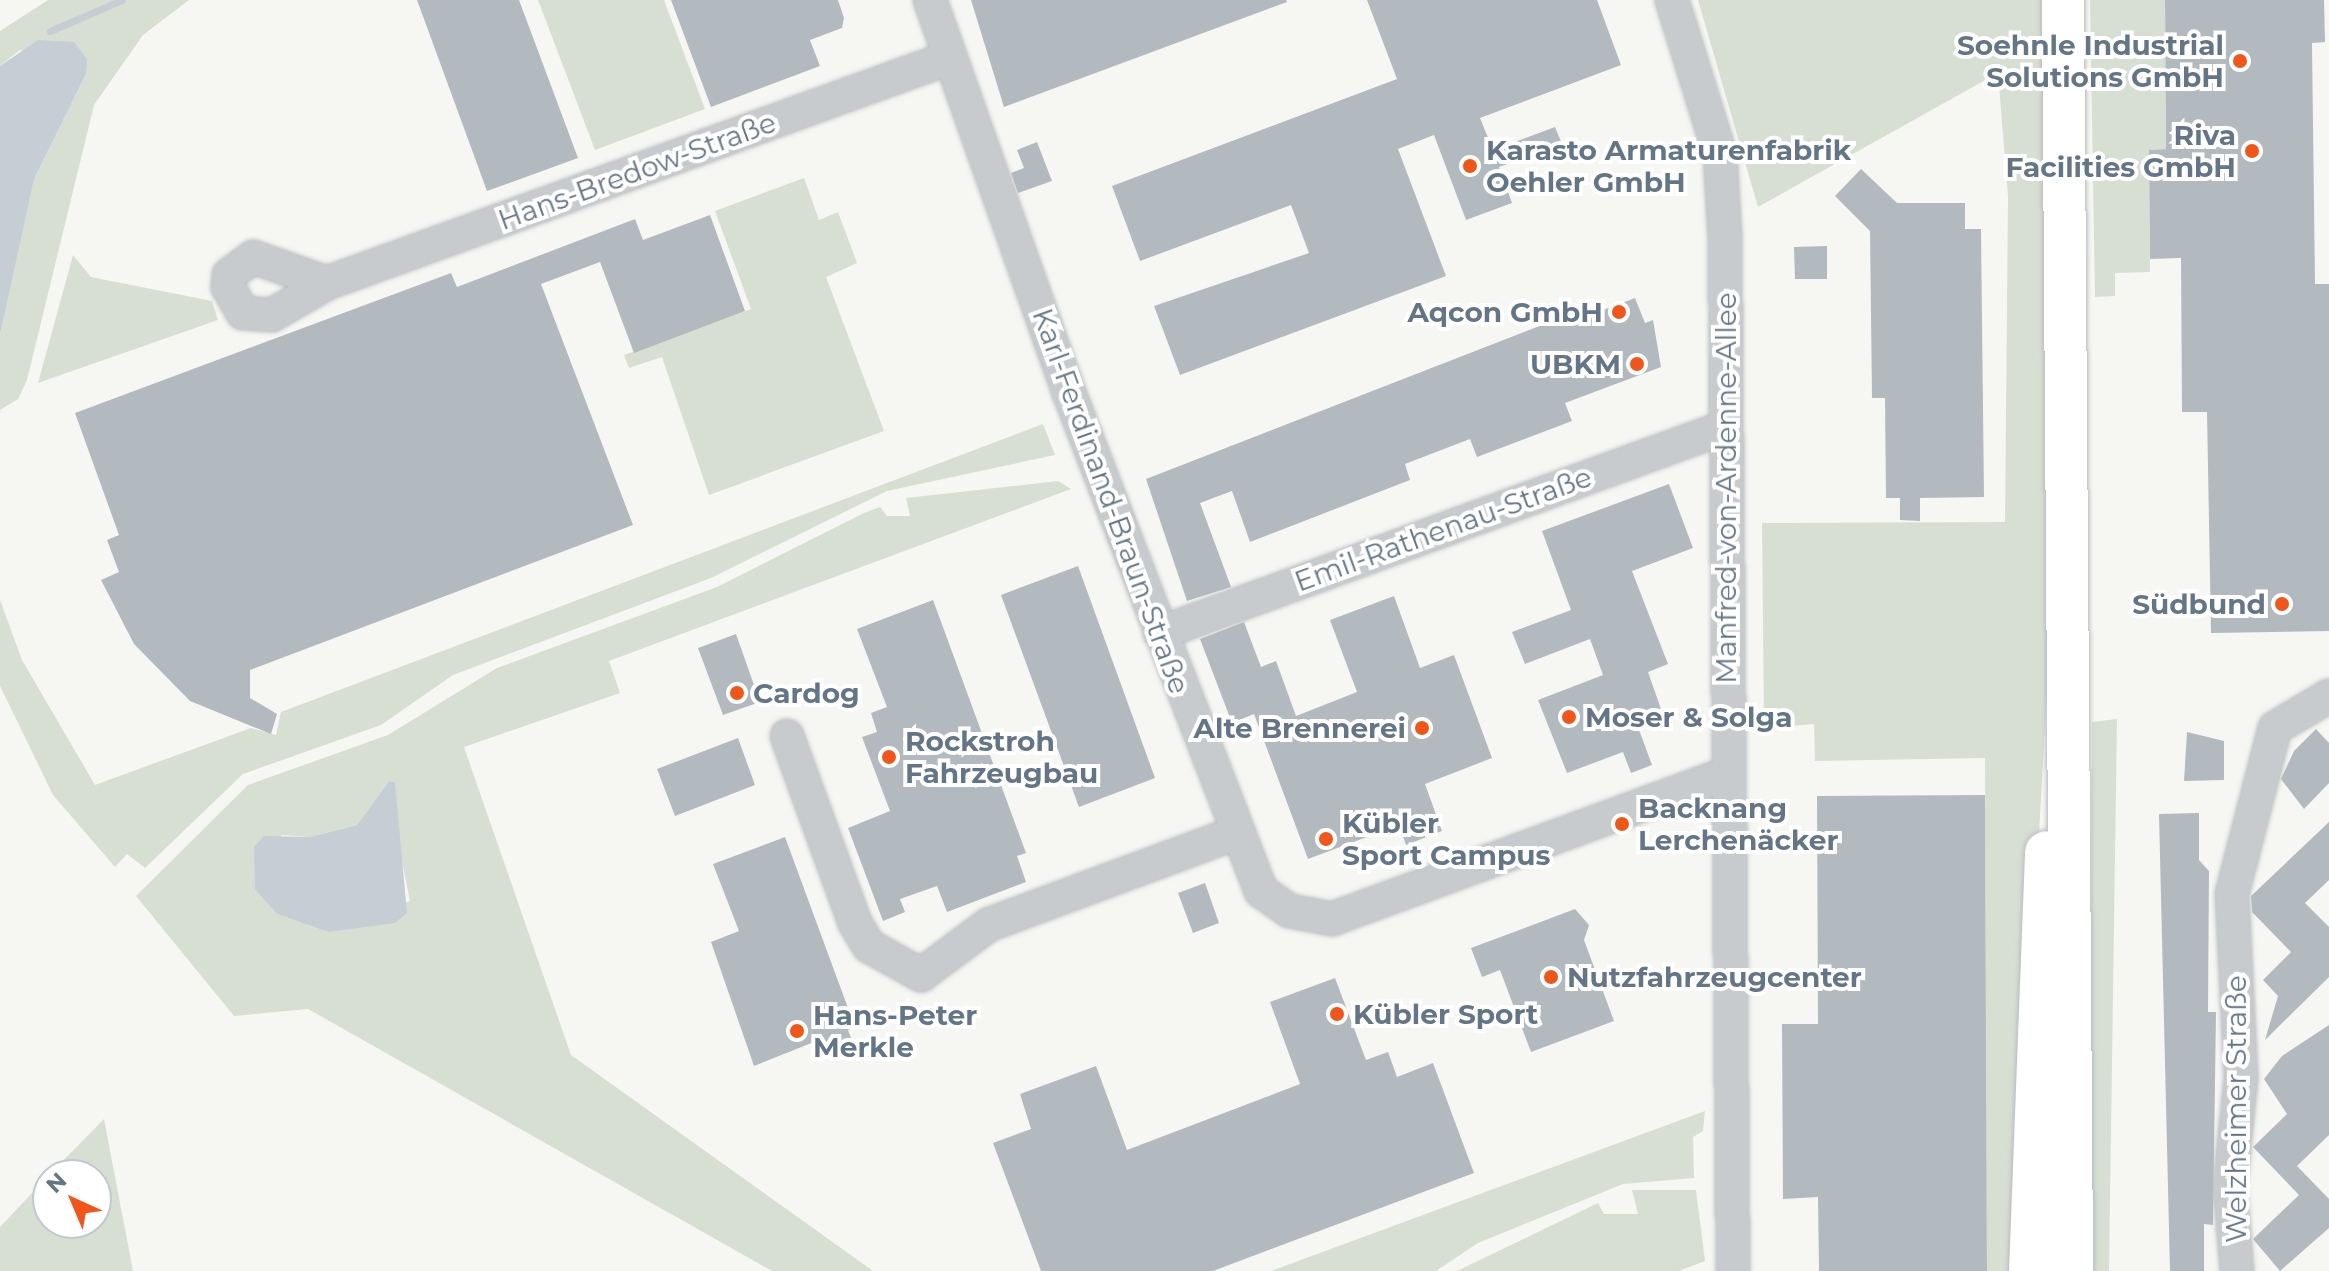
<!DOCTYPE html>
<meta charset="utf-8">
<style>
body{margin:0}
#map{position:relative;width:2329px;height:1271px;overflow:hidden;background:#f6f7f2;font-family:Montserrat,sans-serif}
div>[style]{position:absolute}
.green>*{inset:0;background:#d7dfd3}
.water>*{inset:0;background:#c5ced4}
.stream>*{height:7px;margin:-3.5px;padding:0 3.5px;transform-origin:3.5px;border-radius:3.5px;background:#c5ced4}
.building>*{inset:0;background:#b3babf}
.roads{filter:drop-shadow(0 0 2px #b8bcc0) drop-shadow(0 0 2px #b8bcc0)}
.minor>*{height:32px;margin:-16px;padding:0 16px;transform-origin:16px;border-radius:16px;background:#c8cbce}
.major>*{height:42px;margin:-21px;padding:0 21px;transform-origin:21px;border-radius:21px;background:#fff}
.dots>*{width:22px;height:22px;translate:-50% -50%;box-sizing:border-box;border:4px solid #fff;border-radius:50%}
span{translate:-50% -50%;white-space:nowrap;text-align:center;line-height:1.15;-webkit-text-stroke:8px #fff;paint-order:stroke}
.poi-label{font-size:28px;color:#637586;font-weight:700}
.right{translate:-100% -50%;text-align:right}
.left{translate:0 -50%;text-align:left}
.street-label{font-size:28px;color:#637586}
.north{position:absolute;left:32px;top:1159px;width:80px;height:80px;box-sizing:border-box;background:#fff;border:2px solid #c1c8cf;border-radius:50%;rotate:316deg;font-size:22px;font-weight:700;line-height:32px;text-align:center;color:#637586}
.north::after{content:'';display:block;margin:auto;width:28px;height:36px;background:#f15518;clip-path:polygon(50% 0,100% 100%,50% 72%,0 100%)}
</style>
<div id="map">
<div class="green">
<i style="clip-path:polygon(48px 0,189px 0,143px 35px,94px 105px,27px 380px,18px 399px,0 410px,0 334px,20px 227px,34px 179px,86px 74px,20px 50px,0 66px,0 31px)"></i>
<i style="clip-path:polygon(538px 0,664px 0,705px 109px,595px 150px)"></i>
<i style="clip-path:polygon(1698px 0,2047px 0,2050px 641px,2014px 1271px,1987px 1271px,1985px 758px,1815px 761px,1814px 724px,1764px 728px,1762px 523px,2005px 522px,2008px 196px,1998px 73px,1758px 207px)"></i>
<i style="clip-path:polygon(2090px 0,2165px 0,2166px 149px,2149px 150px,2150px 272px,2115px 273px,2115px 296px,2095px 297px)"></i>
<i style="clip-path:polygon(804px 178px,819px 220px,838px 212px,857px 263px,826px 277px,884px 431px,709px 495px,662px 357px,629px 368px,624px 355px,751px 309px,715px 211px)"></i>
<i style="clip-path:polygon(73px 255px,91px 277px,212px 301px,218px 320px,38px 383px)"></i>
<i style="clip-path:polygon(1043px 424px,1055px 455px,887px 491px,711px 578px,453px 675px,381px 725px,243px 774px,145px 868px,127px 854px,115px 867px,53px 795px,0 686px,0 600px,22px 660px,95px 785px,251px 728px,276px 735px,281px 712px)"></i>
<i style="clip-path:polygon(evenodd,1058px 481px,1071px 489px,609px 661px,620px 693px,464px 747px,571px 1055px,873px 1271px,772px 1271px,308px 1009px,234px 1016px,136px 896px,248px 785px,388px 735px,497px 668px,717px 587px,864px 513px,880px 507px,887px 516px,910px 516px,906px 498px,1058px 481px,389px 781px,395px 782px,393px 816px,410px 901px,328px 932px,277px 914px,281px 835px,310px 837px,357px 825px,389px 781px)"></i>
<i style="clip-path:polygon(2117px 719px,2109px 1271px,2089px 1271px,2092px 722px)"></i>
<i style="clip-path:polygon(1705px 1111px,1703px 1131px,1693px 1137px,1694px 1178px,1623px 1184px,1478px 1243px,1436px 1271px,1271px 1271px)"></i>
<i style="clip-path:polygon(104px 1119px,133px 1271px,0 1271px,0 1227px,48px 1176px,48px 1223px,96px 1223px,96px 1175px,49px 1175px)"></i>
<i style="clip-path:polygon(1632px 1190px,1696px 1190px,1705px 1261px,1679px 1271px,1457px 1271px,1598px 1203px,1604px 1214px,1638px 1214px)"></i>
</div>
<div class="water">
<i style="clip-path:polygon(38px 40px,74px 42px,87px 59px,86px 74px,34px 179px,0 334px,0 66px)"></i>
<i style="clip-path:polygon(389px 781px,395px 782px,407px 913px,395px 923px,328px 932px,277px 914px,255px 889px,254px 847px,264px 836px,310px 837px,357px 825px)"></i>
</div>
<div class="stream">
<i style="left:50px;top:31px;width:78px;rotate:-23.3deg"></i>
</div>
<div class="building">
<i style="clip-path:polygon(417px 0,519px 0,578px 158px,487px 191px)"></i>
<i style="clip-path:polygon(671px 0,838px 0,844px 18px,842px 28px,810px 40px,820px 66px,711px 107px)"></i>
<i style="clip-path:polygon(971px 0,1286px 0,1287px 2px,1004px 107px)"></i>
<i style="clip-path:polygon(1367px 0,1597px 0,1621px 65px,1480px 118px,1493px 150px,1555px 127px,1562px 144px,1499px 167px,1512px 203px,1466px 220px,1434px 135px,1398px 149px,1446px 276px,1180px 375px,1154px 306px,1309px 253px,1291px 205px,1140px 261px,1112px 186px,1397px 79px)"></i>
<i style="clip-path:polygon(2165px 0,2324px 0,2325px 42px,2312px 43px,2315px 284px,2329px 284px,2329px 631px,2211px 633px,2207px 412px,2182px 412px,2181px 258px,2150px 259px,2149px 150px,2166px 149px)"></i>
<i style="clip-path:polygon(1037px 142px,1052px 181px,1018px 193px,1011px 173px,1024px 168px,1017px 150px)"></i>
<i style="clip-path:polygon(1861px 169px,1897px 203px,1965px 203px,1965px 229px,1981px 229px,1984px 497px,1920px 498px,1920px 521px,1900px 520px,1900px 498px,1886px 498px,1885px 398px,1872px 398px,1870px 231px,1835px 196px)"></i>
<i style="clip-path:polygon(710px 215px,745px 311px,634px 353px,600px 262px,541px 284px,633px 525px,250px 670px,250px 698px,277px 714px,271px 734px,190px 701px,134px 644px,101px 580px,119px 572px,107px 540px,119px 535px,75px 413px,451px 273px,457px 287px,635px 219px,643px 240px)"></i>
<i style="clip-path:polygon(1827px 246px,1827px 279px,1795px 279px,1794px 247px)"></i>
<i style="clip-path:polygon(1635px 298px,1645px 323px,1653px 320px,1661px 367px,1565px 403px,1572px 421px,1477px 457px,1470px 439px,1405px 464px,1410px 480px,1250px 542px,1232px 491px,1200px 503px,1231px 587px,1187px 601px,1146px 479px,1568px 315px,1571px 322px)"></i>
<i style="clip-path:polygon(1669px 484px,1693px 548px,1632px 571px,1668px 664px,1648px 672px,1661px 709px,1635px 719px,1652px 765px,1631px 773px,1623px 752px,1567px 773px,1538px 700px,1603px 675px,1590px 639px,1525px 664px,1512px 632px,1571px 610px,1542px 531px)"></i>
<i style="clip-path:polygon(1078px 566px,1155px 778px,1079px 807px,1001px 595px)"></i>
<i style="clip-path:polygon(1394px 596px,1420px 668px,1454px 655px,1492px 758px,1425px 784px,1442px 831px,1406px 845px,1399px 825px,1308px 859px,1254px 714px,1232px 723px,1200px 639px,1244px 622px,1261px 667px,1276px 661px,1296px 716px,1357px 692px,1330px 620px)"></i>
<i style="clip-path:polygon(933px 600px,1026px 853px,1017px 856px,1026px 882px,947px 912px,937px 886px,900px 899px,905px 912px,883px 921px,848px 828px,890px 811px,862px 737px,877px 732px,871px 713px,887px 707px,857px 629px)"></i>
<i style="clip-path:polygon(736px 634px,760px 702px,723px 715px,698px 648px)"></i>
<i style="clip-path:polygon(2316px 729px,2329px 743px,2329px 783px,2304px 809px,2281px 779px,2294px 751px)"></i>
<i style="clip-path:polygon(2187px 732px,2224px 741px,2224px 780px,2184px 781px)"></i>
<i style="clip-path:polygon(738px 738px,755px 785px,675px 816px,657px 769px)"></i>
<i style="clip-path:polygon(1985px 795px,1987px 1271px,1819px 1271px,1818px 1197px,1783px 1199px,1782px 1024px,1818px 1024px,1817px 796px)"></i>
<i style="clip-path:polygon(2199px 813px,2199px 860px,2209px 871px,2208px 1012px,2216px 1012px,2213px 1225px,2204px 1224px,2204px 1271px,2170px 1271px,2159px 814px)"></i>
<i style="clip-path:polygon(2329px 822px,2329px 880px,2305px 903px,2329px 927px,2329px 977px,2265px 1040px,2278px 996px,2263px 980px,2291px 952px,2252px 912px,2251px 896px)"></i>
<i style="clip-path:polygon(785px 837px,855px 1027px,848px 1030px,851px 1038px,817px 1051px,814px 1042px,754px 1066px,711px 942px,739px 931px,713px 864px)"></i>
<i style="clip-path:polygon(1205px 883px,1219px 923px,1193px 933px,1178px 893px)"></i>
<i style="clip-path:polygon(1575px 909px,1589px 925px,1584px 940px,1614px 1021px,1531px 1052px,1500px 970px,1482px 977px,1471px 948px)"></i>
<i style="clip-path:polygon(1335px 978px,1366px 1060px,1388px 1052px,1397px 1077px,1433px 1063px,1474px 1173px,1213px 1271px,1041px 1271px,993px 1143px,1031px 1129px,1020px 1094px,1096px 1066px,1127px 1150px,1300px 1084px,1270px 1002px)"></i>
<i style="clip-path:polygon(2329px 1025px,2329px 1135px,2297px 1166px,2329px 1199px,2329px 1228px,2280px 1271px,2253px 1239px,2299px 1195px,2253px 1147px,2287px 1114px,2264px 1079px,2282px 1056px)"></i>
</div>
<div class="roads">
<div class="minor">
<i style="left:930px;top:0;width:414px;rotate:70.5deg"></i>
<i style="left:1068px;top:390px;width:537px;rotate:68.93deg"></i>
<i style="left:1261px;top:891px;width:35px;rotate:35deg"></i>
<i style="left:1290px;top:911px;width:43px;rotate:10.8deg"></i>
<i style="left:1332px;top:919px;width:420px;rotate:-20.2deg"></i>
<i style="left:1672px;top:0;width:161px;rotate:72.7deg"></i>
<i style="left:1720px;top:154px;width:83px;rotate:86.6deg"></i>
<i style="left:1725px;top:237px;width:1034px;rotate:89.56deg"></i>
<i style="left:327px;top:283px;width:78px;rotate:-160.6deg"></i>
<i style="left:253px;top:257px;width:30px;rotate:143deg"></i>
<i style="left:229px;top:275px;width:12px;rotate:95deg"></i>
<i style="left:228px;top:287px;width:30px;rotate:60deg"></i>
<i style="left:243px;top:313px;width:29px;rotate:4deg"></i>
<i style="left:272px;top:315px;width:64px;rotate:-30.2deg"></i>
<i style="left:327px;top:283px;width:658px;rotate:-19.89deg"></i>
<i style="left:1160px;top:633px;width:602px;rotate:-20deg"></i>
<i style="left:787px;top:736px;width:199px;rotate:70deg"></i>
<i style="left:855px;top:923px;width:27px;rotate:59deg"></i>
<i style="left:869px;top:946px;width:60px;rotate:29.1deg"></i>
<i style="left:921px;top:975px;width:84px;rotate:-36.7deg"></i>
<i style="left:988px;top:925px;width:264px;rotate:-20.4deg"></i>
<i style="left:2237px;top:1271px;width:85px;rotate:-94.7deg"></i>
<i style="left:2230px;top:1186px;width:110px;rotate:-84.2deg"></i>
<i style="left:2241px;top:1077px;width:183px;rotate:-92.8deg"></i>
<i style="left:2232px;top:894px;width:171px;rotate:-75.5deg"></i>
<i style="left:2275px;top:728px;width:63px;rotate:-30.7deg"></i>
</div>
<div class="major">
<i style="left:2063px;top:0;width:1271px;rotate:89.59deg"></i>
<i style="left:2030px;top:1271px;width:419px;rotate:-87.8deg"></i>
</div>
</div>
<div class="dots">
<i style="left:2240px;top:61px;background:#f15518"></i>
<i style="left:2252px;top:151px;background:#f15518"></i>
<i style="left:1470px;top:166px;background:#f15518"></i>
<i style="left:1619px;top:312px;background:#f15518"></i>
<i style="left:1637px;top:364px;background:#f15518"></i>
<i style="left:2282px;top:604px;background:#f15518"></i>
<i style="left:737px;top:693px;background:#f15518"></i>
<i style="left:1569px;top:717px;background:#f15518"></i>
<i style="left:1422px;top:728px;background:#f15518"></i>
<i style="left:889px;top:757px;background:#f15518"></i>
<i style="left:1622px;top:824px;background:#f15518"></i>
<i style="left:1326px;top:839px;background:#f15518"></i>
<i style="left:1551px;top:977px;background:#f15518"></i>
<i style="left:1337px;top:1014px;background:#f15518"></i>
<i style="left:797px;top:1031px;background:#f15518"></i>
</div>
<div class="poi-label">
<span class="right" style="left:2224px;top:61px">Soehnle Industrial<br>Solutions GmbH</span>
<span class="right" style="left:2236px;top:151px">Riva<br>Facilities GmbH</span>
<span class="left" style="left:1486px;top:166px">Karasto Armaturenfabrik<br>Oehler GmbH</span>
<span class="right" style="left:1603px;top:312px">Aqcon GmbH</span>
<span class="right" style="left:1621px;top:364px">UBKM</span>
<span class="right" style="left:2266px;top:604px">Südbund</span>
<span class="left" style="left:753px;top:693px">Cardog</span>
<span class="left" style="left:1585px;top:717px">Moser &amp; Solga</span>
<span class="right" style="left:1406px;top:728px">Alte Brennerei</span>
<span class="left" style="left:905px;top:757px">Rockstroh<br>Fahrzeugbau</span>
<span class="left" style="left:1638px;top:824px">Backnang<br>Lerchenäcker</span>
<span class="left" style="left:1342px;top:839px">Kübler<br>Sport Campus</span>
<span class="left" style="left:1567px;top:977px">Nutzfahrzeugcenter</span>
<span class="left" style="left:1353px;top:1014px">Kübler Sport</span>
<span class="left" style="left:813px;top:1031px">Hans-Peter<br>Merkle</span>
</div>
<div class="street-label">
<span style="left:637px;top:171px;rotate:-20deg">Hans-Bredow-Straße</span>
<span style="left:1726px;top:488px;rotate:-90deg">Manfred-von-Ardenne-Allee</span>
<span style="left:1111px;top:501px;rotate:70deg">Karl-Ferdinand-Braun-Straße</span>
<span style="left:1443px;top:529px;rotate:-20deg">Emil-Rathenau-Straße</span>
<span style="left:2236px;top:1109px;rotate:-90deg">Welzheimer Straße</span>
</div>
<div class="north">N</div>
</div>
